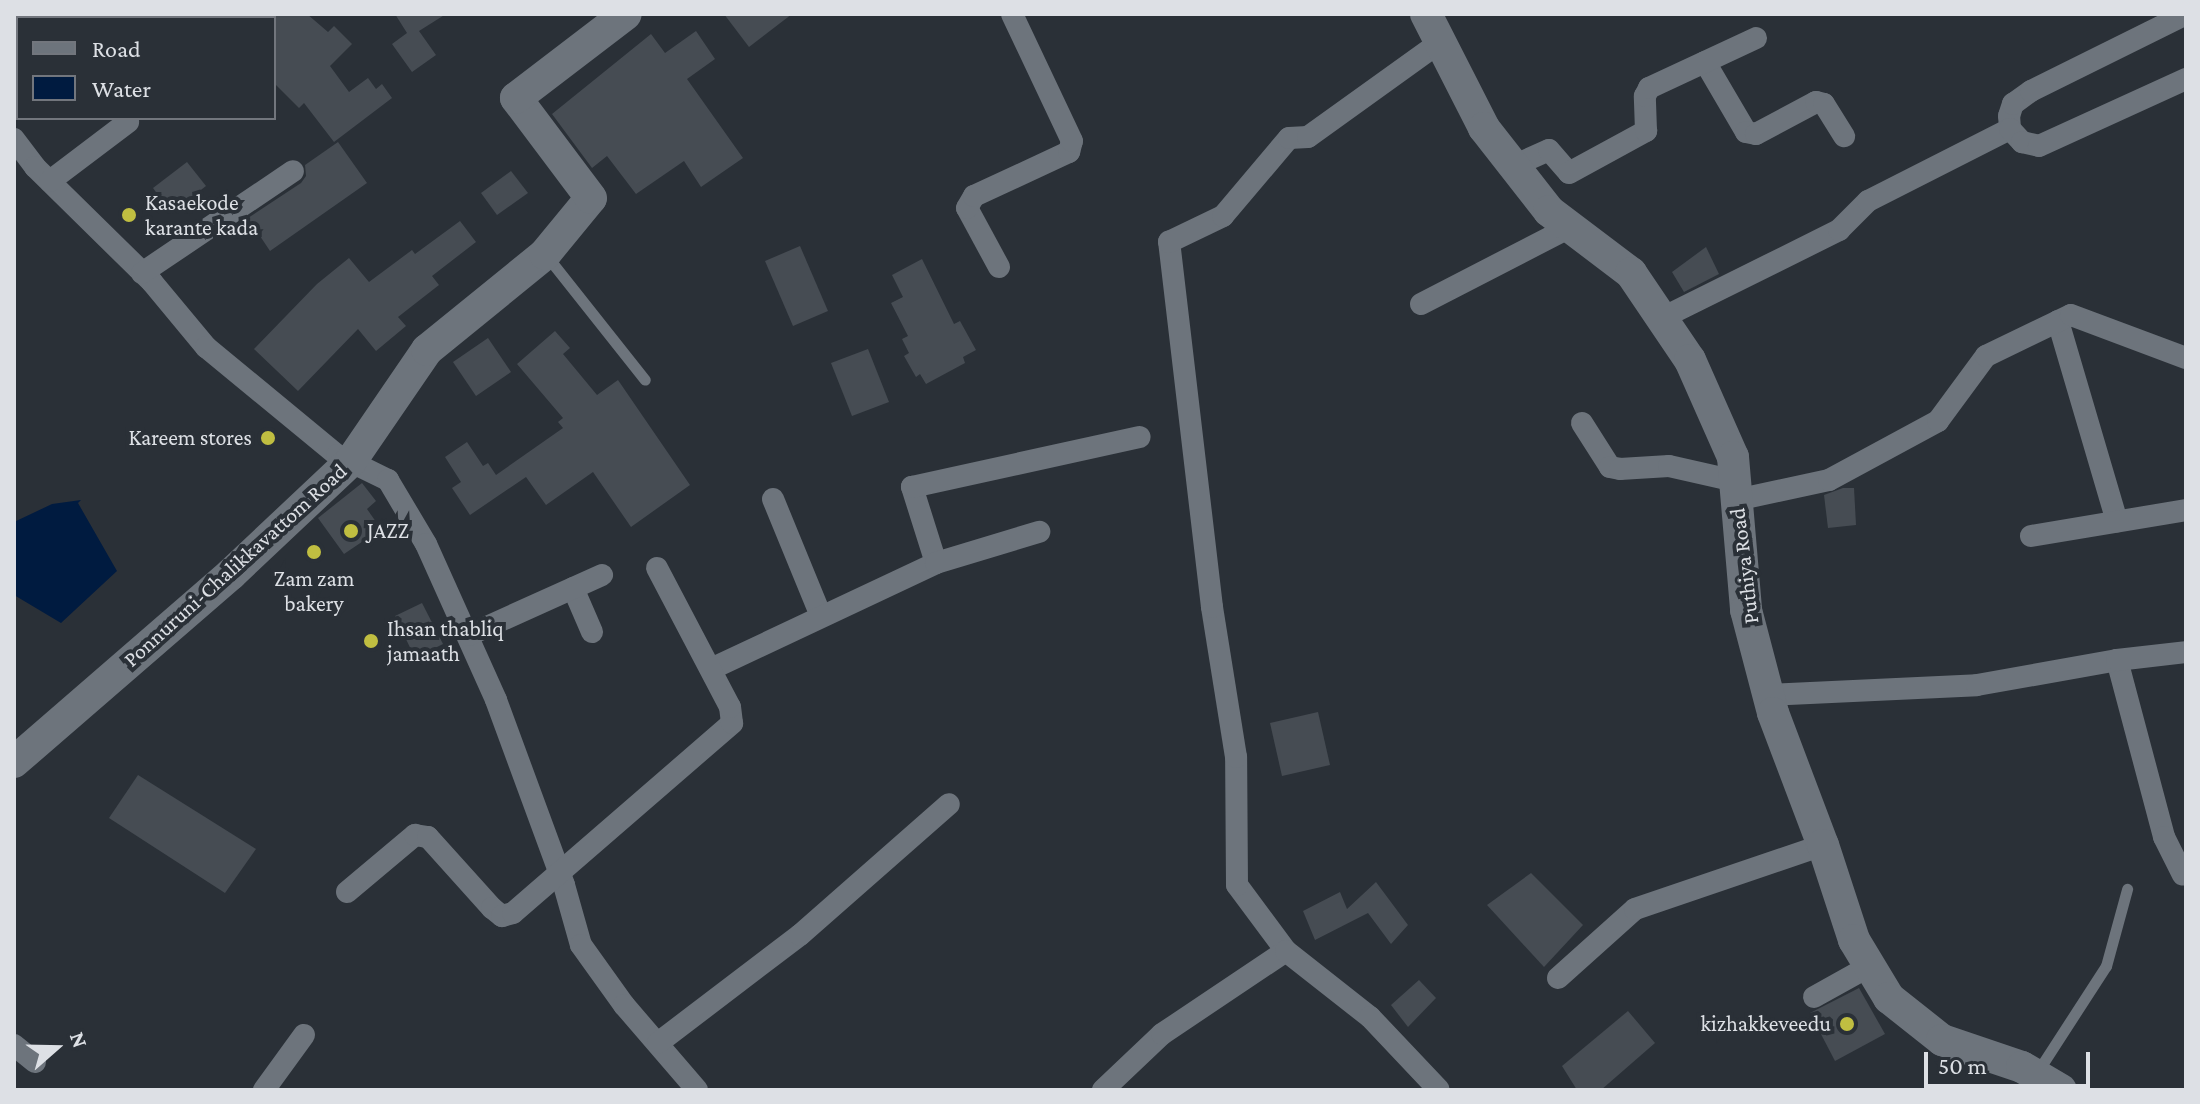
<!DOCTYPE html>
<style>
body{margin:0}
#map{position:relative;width:2200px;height:1104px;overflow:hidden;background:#2a3037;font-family:"Crimson Pro",serif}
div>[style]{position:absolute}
.water>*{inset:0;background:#001b40}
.building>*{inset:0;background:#464c53}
.lane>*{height:11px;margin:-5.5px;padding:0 5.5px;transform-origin:5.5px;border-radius:5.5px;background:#6d747c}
.street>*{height:22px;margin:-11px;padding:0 11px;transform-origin:11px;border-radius:11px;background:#6d747c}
.secondary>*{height:32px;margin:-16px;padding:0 16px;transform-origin:16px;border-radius:16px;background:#6d747c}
.dots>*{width:22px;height:22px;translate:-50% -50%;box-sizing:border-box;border:4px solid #2a3037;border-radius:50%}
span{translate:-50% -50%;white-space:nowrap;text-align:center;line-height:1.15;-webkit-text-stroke:8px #2a3037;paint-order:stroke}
.poi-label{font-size:22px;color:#dde0e5}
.left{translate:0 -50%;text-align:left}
.right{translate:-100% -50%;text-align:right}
.street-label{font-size:22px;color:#dde0e5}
.frame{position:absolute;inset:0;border:16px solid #dde0e5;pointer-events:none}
.legend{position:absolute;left:16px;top:16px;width:260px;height:104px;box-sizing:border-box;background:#2a3037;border:2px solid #72767d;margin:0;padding:10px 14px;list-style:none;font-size:24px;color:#dde0e5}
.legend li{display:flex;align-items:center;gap:16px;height:40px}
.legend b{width:40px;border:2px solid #72767d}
.north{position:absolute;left:16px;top:1008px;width:80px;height:80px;-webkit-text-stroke:6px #2a3037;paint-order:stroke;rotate:70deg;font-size:22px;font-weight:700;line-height:32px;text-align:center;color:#dde0e5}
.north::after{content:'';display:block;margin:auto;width:28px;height:36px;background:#dde0e5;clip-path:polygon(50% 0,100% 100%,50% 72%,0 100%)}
.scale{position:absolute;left:1924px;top:1052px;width:166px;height:36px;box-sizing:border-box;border:4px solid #dde0e5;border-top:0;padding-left:10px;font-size:24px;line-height:28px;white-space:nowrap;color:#dde0e5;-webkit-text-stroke:6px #2a3037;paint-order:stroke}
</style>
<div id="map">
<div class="water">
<i style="clip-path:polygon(81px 500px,78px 503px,117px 571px,61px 623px,14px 595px,14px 522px,52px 504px)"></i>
</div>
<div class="building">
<i style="clip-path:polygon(274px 14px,307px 14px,328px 32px,334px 26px,352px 44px,330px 66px,349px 92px,368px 78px,376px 89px,382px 84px,392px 98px,334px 142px,304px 103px,299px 108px,274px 83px)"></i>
<i style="clip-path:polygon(395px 14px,446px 14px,419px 31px,436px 55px,412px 72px,392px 44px,407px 33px)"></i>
<i style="clip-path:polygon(724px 14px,792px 14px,749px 47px)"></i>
<i style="clip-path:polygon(696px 31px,715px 59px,687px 79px,743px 158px,701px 187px,684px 161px,636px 194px,607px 156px,592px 168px,552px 114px,651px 34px,665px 53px)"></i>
<i style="clip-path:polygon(338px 142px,367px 183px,270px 251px,248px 218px,301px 183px,306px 176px,305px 165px)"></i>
<i style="clip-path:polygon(187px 162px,206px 186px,171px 213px,153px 188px)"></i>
<i style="clip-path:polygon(511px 171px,528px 193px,497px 215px,481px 193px)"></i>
<i style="clip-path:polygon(460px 221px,476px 242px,432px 276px,439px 285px,398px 317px,406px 326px,376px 351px,358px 329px,298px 391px,254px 349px,317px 284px,349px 258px,369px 282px,412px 250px,415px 254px)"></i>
<i style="clip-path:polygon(800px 246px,828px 311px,793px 326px,765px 261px)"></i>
<i style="clip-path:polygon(1706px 247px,1719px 274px,1684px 292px,1672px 272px)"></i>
<i style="clip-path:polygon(922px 259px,954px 324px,960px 321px,976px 350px,963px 357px,965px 363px,926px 384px,920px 374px,916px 377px,904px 356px,909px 353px,902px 339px,908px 336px,891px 303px,903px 297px,892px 275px)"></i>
<i style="clip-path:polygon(555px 331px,570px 348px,563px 354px,597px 395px,618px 380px,690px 485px,631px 527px,593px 472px,546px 505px,526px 477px,470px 515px,452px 488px,461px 482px,445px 457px,467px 442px,483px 466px,488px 463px,496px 475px,563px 428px,558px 422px,563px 418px,517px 364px)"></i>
<i style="clip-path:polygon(488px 338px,511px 372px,476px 396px,453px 362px)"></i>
<i style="clip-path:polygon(868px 349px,889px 402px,852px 416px,831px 363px)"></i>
<i style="clip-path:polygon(362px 483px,376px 501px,367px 509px,381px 529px,344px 554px,318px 518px)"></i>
<i style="clip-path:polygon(1843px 488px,1854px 488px,1856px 525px,1828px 528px,1824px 495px)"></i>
<i style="clip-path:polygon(422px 603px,443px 644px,415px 658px,395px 616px)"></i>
<i style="clip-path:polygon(1318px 712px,1330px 765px,1282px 776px,1270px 723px)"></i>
<i style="clip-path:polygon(138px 775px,256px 849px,225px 893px,109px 818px)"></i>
<i style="clip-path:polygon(1531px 873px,1583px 925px,1544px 967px,1487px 905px)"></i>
<i style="clip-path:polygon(1376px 882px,1408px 925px,1391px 944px,1368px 913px,1315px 940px,1303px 911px,1340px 892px,1347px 909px)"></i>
<i style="clip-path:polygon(1419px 980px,1436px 998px,1408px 1027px,1391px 1005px)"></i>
<i style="clip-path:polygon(1859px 988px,1885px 1034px,1835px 1061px,1810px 1013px)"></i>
<i style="clip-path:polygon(1628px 1011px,1655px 1043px,1601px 1090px,1577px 1090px,1562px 1066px)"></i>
</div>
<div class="lane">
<i style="left:546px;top:255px;width:159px;rotate:51.6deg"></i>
<i style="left:2036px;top:1074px;width:129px;rotate:-57.1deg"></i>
<i style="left:2106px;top:966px;width:80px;rotate:-74.7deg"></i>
</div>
<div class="street">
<i style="left:244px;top:18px;width:5px;rotate:-53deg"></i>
<i style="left:1705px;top:62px;width:81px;rotate:59.6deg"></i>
<i style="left:1746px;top:132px;width:10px;rotate:11deg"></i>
<i style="left:1756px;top:134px;width:68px;rotate:-28.1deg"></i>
<i style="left:1816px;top:102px;width:8px;rotate:14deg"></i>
<i style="left:1824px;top:104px;width:38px;rotate:58deg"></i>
<i style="left:2010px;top:129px;width:13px;rotate:-94deg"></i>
<i style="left:2009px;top:116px;width:13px;rotate:-72deg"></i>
<i style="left:2013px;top:104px;width:22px;rotate:-36deg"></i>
<i style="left:2031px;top:91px;width:173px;rotate:-26.4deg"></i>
<i style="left:14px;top:139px;width:35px;rotate:53deg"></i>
<i style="left:35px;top:167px;width:164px;rotate:44.5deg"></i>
<i style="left:152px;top:282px;width:85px;rotate:50.3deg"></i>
<i style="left:206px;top:347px;width:170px;rotate:39.5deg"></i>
<i style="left:337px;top:455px;width:57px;rotate:26.1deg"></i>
<i style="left:388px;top:480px;width:74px;rotate:59.3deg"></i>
<i style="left:426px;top:544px;width:171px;rotate:65.8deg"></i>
<i style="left:496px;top:700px;width:197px;rotate:69.8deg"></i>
<i style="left:564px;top:885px;width:62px;rotate:74.2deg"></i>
<i style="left:581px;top:945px;width:74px;rotate:54.4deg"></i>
<i style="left:624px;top:1005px;width:112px;rotate:49.3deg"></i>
<i style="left:1513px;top:166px;width:39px;rotate:-24deg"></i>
<i style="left:1549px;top:150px;width:30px;rotate:49deg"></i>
<i style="left:1569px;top:173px;width:88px;rotate:-28.6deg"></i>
<i style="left:1646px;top:131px;width:35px;rotate:-92deg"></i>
<i style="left:1645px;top:96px;width:9px;rotate:-63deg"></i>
<i style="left:1649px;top:88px;width:118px;rotate:-25deg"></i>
<i style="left:50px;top:181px;width:98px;rotate:-37.1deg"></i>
<i style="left:999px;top:267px;width:67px;rotate:-118.5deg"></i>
<i style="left:967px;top:208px;width:14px;rotate:-60deg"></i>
<i style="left:974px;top:196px;width:105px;rotate:-24.9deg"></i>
<i style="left:1069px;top:152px;width:11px;rotate:-75deg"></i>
<i style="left:1072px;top:141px;width:140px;rotate:-115.3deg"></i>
<i style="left:142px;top:273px;width:182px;rotate:-34deg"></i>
<i style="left:1421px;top:304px;width:168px;rotate:-27.3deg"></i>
<i style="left:1662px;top:318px;width:198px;rotate:-26.4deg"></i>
<i style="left:1839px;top:230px;width:41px;rotate:-45deg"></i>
<i style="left:1868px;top:201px;width:159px;rotate:-26.9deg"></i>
<i style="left:2010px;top:129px;width:18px;rotate:47deg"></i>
<i style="left:2022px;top:142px;width:17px;rotate:13deg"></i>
<i style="left:2039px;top:146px;width:162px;rotate:-24.5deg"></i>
<i style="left:2058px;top:321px;width:209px;rotate:73.6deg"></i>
<i style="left:1582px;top:423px;width:52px;rotate:57.5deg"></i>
<i style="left:1610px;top:467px;width:10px;rotate:11deg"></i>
<i style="left:1620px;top:469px;width:49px;rotate:-3.5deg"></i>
<i style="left:1669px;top:466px;width:68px;rotate:12.8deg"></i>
<i style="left:773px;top:499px;width:126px;rotate:67.7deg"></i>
<i style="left:1736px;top:500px;width:95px;rotate:-12.1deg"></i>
<i style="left:1829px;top:480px;width:124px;rotate:-28.4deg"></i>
<i style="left:1938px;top:421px;width:81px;rotate:-53.6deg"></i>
<i style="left:1986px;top:356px;width:94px;rotate:-25.8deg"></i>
<i style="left:2071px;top:315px;width:123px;rotate:20.5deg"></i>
<i style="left:2031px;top:536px;width:157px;rotate:-9.5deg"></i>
<i style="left:936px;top:563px;width:80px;rotate:-107.5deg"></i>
<i style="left:912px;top:487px;width:233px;rotate:-12.4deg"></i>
<i style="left:573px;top:588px;width:48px;rotate:66.6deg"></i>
<i style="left:469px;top:635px;width:146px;rotate:-24.3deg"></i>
<i style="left:2117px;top:660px;width:183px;rotate:75.1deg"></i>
<i style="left:2164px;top:837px;width:42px;rotate:63.4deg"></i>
<i style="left:711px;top:669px;width:249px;rotate:-25.2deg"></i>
<i style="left:936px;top:563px;width:108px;rotate:-16.8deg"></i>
<i style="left:1768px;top:695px;width:209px;rotate:-2.7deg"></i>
<i style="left:1977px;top:685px;width:142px;rotate:-10.1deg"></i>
<i style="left:2117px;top:660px;width:69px;rotate:-6.6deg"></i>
<i style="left:347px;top:892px;width:89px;rotate:-40deg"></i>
<i style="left:415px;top:835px;width:13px;rotate:9deg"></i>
<i style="left:428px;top:837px;width:96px;rotate:48deg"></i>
<i style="left:492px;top:908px;width:13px;rotate:39deg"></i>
<i style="left:502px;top:916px;width:11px;rotate:-15deg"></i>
<i style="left:513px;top:913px;width:290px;rotate:-40.9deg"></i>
<i style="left:732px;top:723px;width:16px;rotate:-97deg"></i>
<i style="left:730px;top:707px;width:157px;rotate:-117.7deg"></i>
<i style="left:1286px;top:951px;width:82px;rotate:-126.6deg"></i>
<i style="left:1237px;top:885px;width:128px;rotate:-90.4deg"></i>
<i style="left:1236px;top:757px;width:152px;rotate:-99.1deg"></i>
<i style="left:1212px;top:607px;width:368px;rotate:-96.7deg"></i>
<i style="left:1169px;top:242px;width:60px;rotate:-25.7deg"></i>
<i style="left:1223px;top:216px;width:102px;rotate:-49.8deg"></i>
<i style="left:1289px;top:138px;width:19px;rotate:-3deg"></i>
<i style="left:1308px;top:137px;width:163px;rotate:-35.7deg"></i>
<i style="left:1558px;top:978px;width:103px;rotate:-41.9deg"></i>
<i style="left:1635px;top:909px;width:199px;rotate:-18.8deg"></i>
<i style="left:1814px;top:997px;width:64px;rotate:-29deg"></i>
<i style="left:658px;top:1043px;width:178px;rotate:-37.3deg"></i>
<i style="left:800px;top:935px;width:198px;rotate:-41.3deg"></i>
<i style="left:14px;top:1045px;width:27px;rotate:39deg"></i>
<i style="left:264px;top:1090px;width:68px;rotate:-54deg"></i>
<i style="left:1103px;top:1090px;width:81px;rotate:-43.5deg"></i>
<i style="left:1162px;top:1034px;width:149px;rotate:-33.8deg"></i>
<i style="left:1286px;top:951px;width:107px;rotate:38.2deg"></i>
<i style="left:1370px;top:1017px;width:100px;rotate:46.6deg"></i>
</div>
<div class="secondary">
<i style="left:1426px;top:14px;width:128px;rotate:63deg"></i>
<i style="left:1484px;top:128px;width:105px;rotate:51.9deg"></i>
<i style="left:1549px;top:211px;width:103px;rotate:37.1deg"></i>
<i style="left:1631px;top:273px;width:105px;rotate:55.9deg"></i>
<i style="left:1690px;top:360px;width:106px;rotate:66.1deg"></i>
<i style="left:1733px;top:457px;width:154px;rotate:85.1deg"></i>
<i style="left:1746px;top:610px;width:106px;rotate:75.3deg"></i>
<i style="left:1773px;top:713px;width:141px;rotate:69.3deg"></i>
<i style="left:1823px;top:845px;width:100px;rotate:71.9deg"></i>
<i style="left:1854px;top:940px;width:68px;rotate:58.9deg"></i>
<i style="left:1889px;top:998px;width:68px;rotate:38.4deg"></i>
<i style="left:1942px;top:1040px;width:84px;rotate:18.6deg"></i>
<i style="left:2022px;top:1067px;width:45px;rotate:30.5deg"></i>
<i style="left:14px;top:762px;width:287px;rotate:-40.9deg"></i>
<i style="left:231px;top:574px;width:165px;rotate:-43.3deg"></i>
<i style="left:351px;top:461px;width:135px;rotate:-55.6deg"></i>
<i style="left:427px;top:350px;width:152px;rotate:-39.1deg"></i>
<i style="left:545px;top:254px;width:72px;rotate:-50.6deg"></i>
<i style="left:591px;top:198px;width:125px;rotate:-126.9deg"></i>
<i style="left:516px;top:98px;width:138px;rotate:-37.4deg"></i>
</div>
<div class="dots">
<i style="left:129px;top:215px;background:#c0be41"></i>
<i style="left:268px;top:438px;background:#c0be41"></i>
<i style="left:351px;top:531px;background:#c0be41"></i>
<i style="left:314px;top:552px;background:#c0be41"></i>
<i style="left:371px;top:641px;background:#c0be41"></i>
<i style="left:1847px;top:1024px;background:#c0be41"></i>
</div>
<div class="poi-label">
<span class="left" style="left:145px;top:215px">Kasaekode<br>karante kada</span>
<span class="right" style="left:252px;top:438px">Kareem stores</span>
<span class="left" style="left:367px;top:531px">JAZZ</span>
<span style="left:314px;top:591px">Zam zam<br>bakery</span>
<span class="left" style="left:387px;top:641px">Ihsan thabliq<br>jamaath</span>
<span class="right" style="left:1831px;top:1024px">kizhakkeveedu</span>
</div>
<div class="street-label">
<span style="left:235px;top:565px;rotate:-42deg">Ponnuruni-Chalikkavattom Road</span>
<span style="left:1744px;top:566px;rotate:-97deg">Puthiya Road</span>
</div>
<div class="frame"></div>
<ul class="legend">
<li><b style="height:10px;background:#6d747c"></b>Road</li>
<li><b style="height:22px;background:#001b40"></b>Water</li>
</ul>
<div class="north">N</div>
<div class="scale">50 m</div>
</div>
